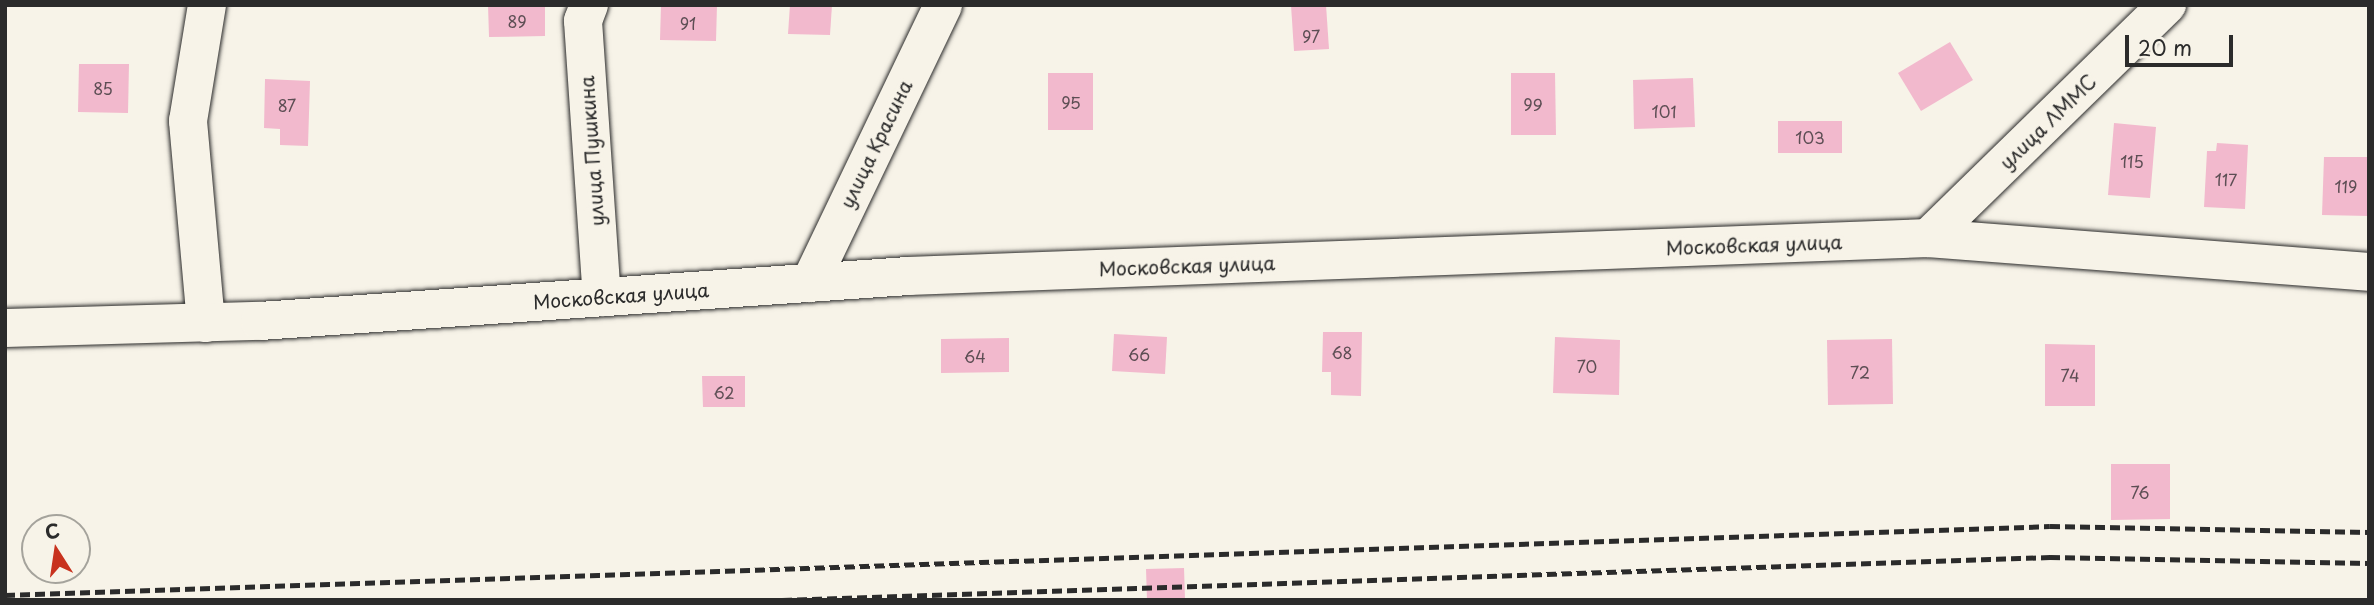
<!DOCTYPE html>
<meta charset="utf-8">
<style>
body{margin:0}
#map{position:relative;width:2374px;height:605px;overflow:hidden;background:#f7f3e8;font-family:"Playpen Sans",sans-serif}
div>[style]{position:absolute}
.building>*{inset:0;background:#f2b9cd}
.roads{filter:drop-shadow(0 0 2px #2b2b2b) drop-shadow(0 0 2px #2b2b2b)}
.minor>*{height:38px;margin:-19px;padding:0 19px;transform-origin:19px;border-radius:19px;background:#f7f3e8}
.rail>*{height:5px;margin-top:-2.5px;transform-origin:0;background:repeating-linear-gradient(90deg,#2b2b2b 0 10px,transparent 0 15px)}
span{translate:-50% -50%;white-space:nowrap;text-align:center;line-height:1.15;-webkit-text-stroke:7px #f7f3e8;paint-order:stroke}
.number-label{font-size:16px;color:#5d4e54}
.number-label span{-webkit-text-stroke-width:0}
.street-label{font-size:19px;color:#2b2b2b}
.frame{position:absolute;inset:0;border:7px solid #2b2b2b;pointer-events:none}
.north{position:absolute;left:21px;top:514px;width:70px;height:70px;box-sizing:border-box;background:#f7f3e8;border:2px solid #a5a39c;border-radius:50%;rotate:348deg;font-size:19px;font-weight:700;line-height:28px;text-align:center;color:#2b2b2b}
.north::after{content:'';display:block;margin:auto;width:24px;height:32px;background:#c8321e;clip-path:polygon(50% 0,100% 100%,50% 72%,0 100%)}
.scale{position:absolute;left:2125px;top:35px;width:108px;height:32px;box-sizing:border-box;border:4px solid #2b2b2b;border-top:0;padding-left:9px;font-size:21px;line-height:24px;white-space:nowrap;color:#2b2b2b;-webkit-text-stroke:5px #f7f3e8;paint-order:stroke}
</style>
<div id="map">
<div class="building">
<i style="clip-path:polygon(488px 5px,545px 5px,545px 36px,489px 37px)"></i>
<i style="clip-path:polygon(661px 5px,717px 5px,716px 41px,660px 40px)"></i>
<i style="clip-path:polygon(790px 5px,832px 5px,830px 35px,788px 34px)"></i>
<i style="clip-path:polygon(1291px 5px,1326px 5px,1329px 49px,1294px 51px)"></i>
<i style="clip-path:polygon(1950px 42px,1973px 80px,1921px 111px,1898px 73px)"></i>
<i style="clip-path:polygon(79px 64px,129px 64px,128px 113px,78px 112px)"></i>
<i style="clip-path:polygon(1048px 73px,1093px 73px,1093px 130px,1048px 130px)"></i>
<i style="clip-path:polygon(1511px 73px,1555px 73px,1556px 135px,1511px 135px)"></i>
<i style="clip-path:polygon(1693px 78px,1695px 127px,1634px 129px,1633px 80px)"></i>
<i style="clip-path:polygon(265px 79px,310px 81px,308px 146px,280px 145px,280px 129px,264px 128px)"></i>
<i style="clip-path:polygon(1778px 121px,1842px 121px,1842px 153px,1778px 153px)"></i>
<i style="clip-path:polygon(2114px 123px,2156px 127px,2150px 198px,2108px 195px)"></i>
<i style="clip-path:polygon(2217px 143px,2248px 145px,2245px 209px,2204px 207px,2207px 151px,2216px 151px)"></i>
<i style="clip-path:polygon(2324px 157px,2369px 157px,2369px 216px,2322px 215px)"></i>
<i style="clip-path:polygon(1323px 332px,1362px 332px,1361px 396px,1331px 395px,1331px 372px,1322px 372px)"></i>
<i style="clip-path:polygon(1114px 334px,1167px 337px,1165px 374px,1112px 371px)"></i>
<i style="clip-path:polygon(1555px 337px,1620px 340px,1619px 395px,1553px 393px)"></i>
<i style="clip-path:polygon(1009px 338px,1009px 372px,941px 373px,941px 339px)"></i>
<i style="clip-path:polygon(1892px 339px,1893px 404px,1828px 405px,1827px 340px)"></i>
<i style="clip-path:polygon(2045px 344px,2095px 345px,2095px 406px,2045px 406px)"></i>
<i style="clip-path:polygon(702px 376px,745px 376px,745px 407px,703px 407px)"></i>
<i style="clip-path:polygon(2111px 464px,2170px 464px,2170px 519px,2111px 520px)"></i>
<i style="clip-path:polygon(1184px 568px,1185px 600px,1147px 600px,1146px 569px)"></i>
</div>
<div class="roads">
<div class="minor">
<i style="left:589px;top:5px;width:17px;rotate:111deg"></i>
<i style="left:583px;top:21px;width:277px;rotate:86.1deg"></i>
<i style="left:1928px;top:238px;width:334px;rotate:-44.3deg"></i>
<i style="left:810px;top:283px;width:308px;rotate:-64.4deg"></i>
<i style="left:206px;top:323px;width:203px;rotate:-95.1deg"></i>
<i style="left:188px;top:121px;width:118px;rotate:-80.7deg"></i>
<i style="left:5px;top:328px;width:255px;rotate:-1.6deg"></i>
<i style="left:260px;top:321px;width:650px;rotate:-3.97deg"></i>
<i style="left:908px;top:276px;width:1021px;rotate:-2.13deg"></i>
<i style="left:1928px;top:238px;width:442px;rotate:4.4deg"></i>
</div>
</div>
<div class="rail">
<i style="left:5px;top:595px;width:2046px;rotate:-1.93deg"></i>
<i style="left:2050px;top:526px;width:319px;rotate:1.1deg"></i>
<i style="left:782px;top:600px;width:1269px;rotate:-1.94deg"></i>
<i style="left:2050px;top:557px;width:319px;rotate:1.1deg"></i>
</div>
<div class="number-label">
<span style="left:517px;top:21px">89</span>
<span style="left:688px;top:23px">91</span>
<span style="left:1311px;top:36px">97</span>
<span style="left:103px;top:88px">85</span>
<span style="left:1071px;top:102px">95</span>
<span style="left:1533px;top:104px">99</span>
<span style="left:287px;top:105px">87</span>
<span style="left:1664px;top:111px">101</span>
<span style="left:1810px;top:137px">103</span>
<span style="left:2132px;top:161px">115</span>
<span style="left:2226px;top:179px">117</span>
<span style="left:2346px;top:186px">119</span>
<span style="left:1342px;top:352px">68</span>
<span style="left:1139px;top:354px">66</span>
<span style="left:975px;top:356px">64</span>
<span style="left:1587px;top:366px">70</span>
<span style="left:1860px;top:372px">72</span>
<span style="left:2070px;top:375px">74</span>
<span style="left:724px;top:392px">62</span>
<span style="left:2140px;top:492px">76</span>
</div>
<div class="street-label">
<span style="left:2048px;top:122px;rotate:-44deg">улица ЛММС</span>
<span style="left:876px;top:144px;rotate:-64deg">улица Красина</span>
<span style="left:592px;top:151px;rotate:-94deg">улица Пушкина</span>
<span style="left:1754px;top:245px;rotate:-2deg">Московская улица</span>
<span style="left:1187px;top:266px;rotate:-2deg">Московская улица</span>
<span style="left:621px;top:296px;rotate:-4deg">Московская улица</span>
</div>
<div class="frame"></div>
<div class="north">С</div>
<div class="scale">20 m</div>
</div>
